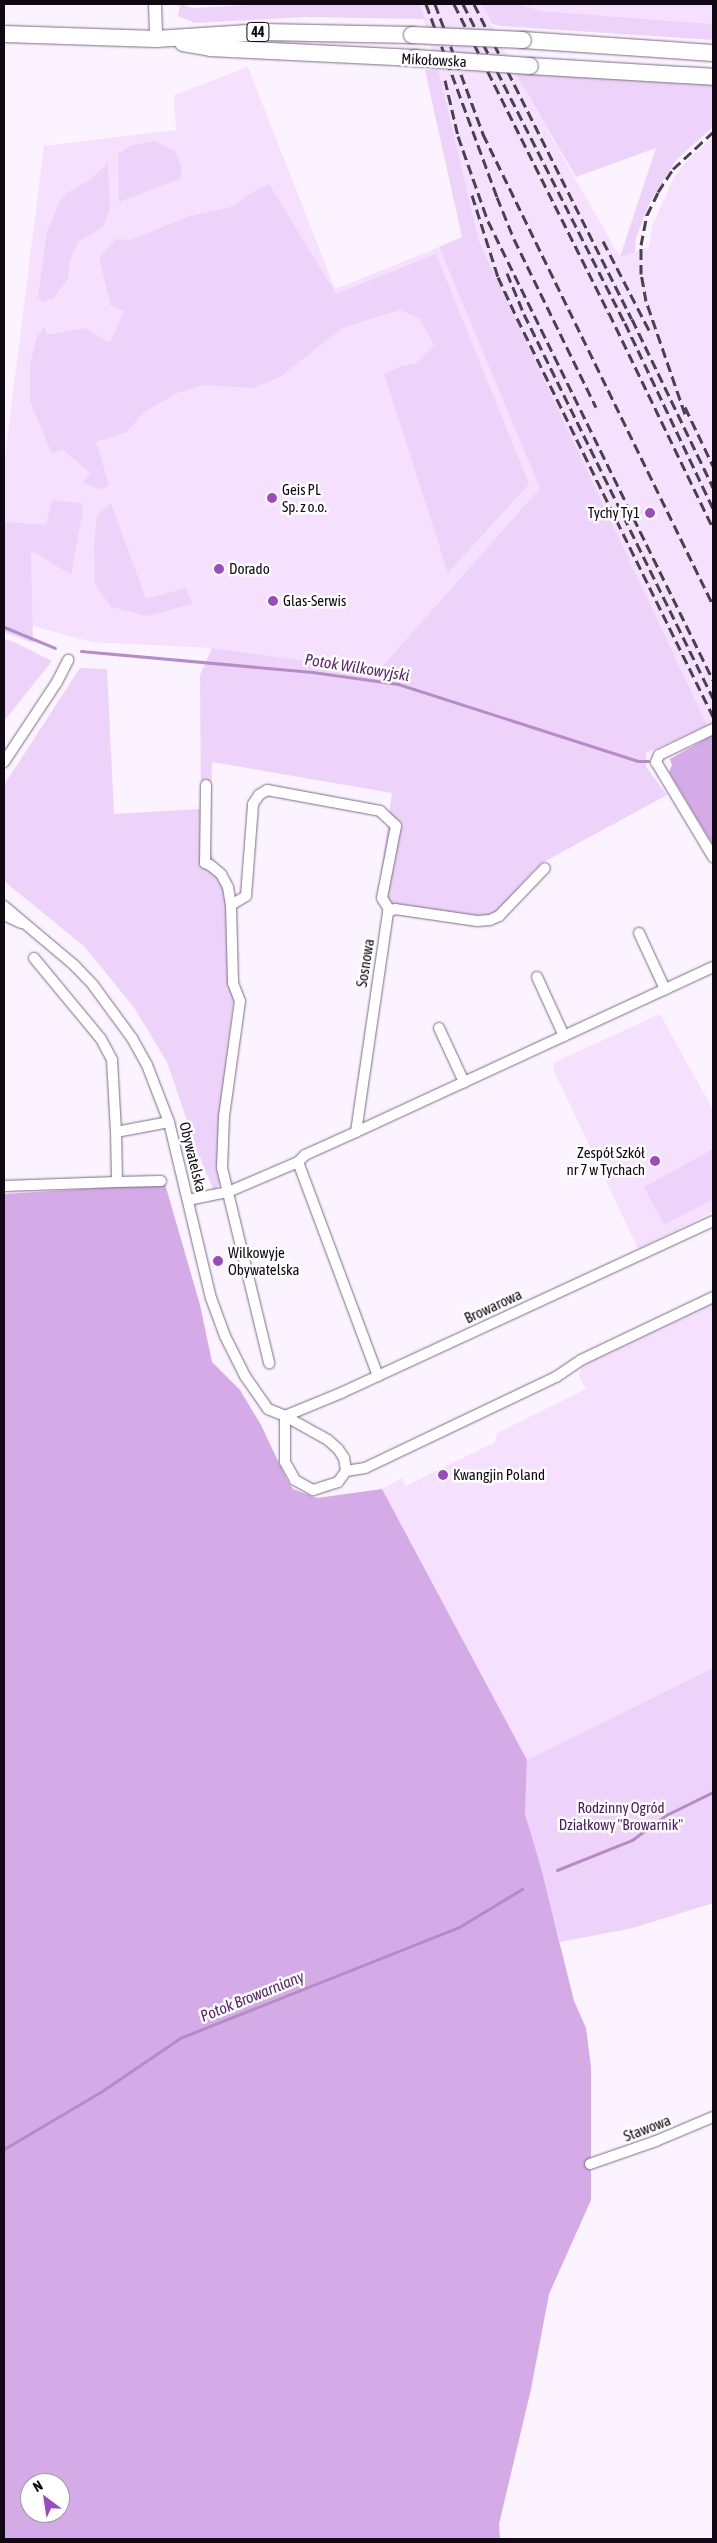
<!DOCTYPE html>
<meta charset="utf-8">
<style>
body{margin:0}
#map{position:relative;width:717px;height:2543px;overflow:hidden;background:#fbf3ff;font-family:"Asap Condensed",sans-serif}
div>[style]{position:absolute}
.built>*{inset:0;background:#f5e1fe}
.green>*{inset:0;background:#edd3f9}
.forest>*{inset:0;background:#d4aae7}
.stream>*{height:3px;margin:-1.5px;padding:0 1.5px;transform-origin:1.5px;border-radius:1.5px;background:#b58cc7}
.roads{filter:drop-shadow(0 0 1px #7c6b84) drop-shadow(0 0 1px #7c6b84)}
.minor>*{height:10px;margin:-5px;padding:0 5px;transform-origin:5px;border-radius:5px;background:#fff}
.tertiary>*{height:12px;margin:-6px;padding:0 6px;transform-origin:6px;border-radius:6px;background:#fff}
.primary>*{height:16px;margin:-8px;padding:0 8px;transform-origin:8px;border-radius:8px;background:#fff}
.rail>*{height:3px;margin-top:-1.5px;transform-origin:0;background:repeating-linear-gradient(90deg,#49424c 0 10px,transparent 0 15px)}
.bridges{filter:drop-shadow(0 0 1px #7c6b84) drop-shadow(0 0 1px #7c6b84)}
.primary-bridge>*{height:16px;margin:-8px;padding:0 8px;transform-origin:8px;border-radius:8px;background:#fff}
.dots>*{width:14px;height:14px;translate:-50% -50%;box-sizing:border-box;border:2px solid #fff;border-radius:50%}
span{translate:-50% -50%;white-space:nowrap;text-align:center;line-height:1.15;-webkit-text-stroke:5px #fff;paint-order:stroke}
.shield-label span{padding:1px 4px;background:#fff;border:1px solid;border-radius:4px;-webkit-text-stroke-width:0}
.shield-label{font-size:14px;color:#100913;font-weight:700}
.street-label{font-size:15px;color:#100913}
.poi-label{font-size:15px;color:#100913}
.left{translate:0 -50%;text-align:left}
.right{translate:-100% -50%;text-align:right}
.park-label{font-size:15px;color:#4b175e}
.water-label{font-size:16px;color:#5a276e;font-style:italic}
.frame{position:absolute;inset:0;border:5px solid #100913;pointer-events:none}
.north{position:absolute;left:20px;top:2473px;width:50px;height:50px;box-sizing:border-box;background:#fff;border:1px solid #9f9da1;border-radius:50%;rotate:329deg;font-size:14px;font-weight:700;line-height:20px;text-align:center;color:#100913}
.north::after{content:'';display:block;margin:auto;width:18px;height:22px;background:#9b4bbb;clip-path:polygon(50% 0,100% 100%,50% 72%,0 100%)}
</style>
<div id="map">
<div class="built">
<i style="clip-path:polygon(420px 4px,481px 4px,515px 73px,620px 257px,649px 247px,653px 224px,673px 179px,687px 161px,713px 137px,713px 417px,711px 418px,713px 423px,713px 731px,707px 725px,479px 241px)"></i>
<i style="clip-path:polygon(519px 4px,713px 4px,713px 24px,541px 11px)"></i>
<i style="clip-path:polygon(248px 67px,335px 289px,439px 247px,541px 487px,378px 671px,212px 648px,92px 642px,32px 626px,31px 550px,4px 549px,4px 465px,44px 146px,176px 130px,174px 95px)"></i>
<i style="clip-path:polygon(660px 1014px,713px 1110px,713px 1212px,638px 1249px,555px 1073px,553px 1063px)"></i>
<i style="clip-path:polygon(713px 1303px,713px 1668px,527px 1760px,382px 1489px,402px 1478px,406px 1486px,495px 1442px,497px 1433px,586px 1389px,579px 1376px,582px 1366px)"></i>
</div>
<div class="green">
<i style="clip-path:polygon(180px 4px,193px 8px,264px 4px,420px 4px,425px 19px,305px 17px,195px 23px,178px 16px)"></i>
<i style="clip-path:polygon(481px 4px,519px 4px,541px 11px,713px 24px,713px 40px,502px 26px,492px 24px)"></i>
<i style="clip-path:polygon(438px 69px,479px 241px,707px 725px,646px 753px,646px 767px,667px 795px,540px 864px,498px 910px,489px 915px,476px 917px,377px 903px,392px 793px,212px 762px,210px 850px,226px 890px,234px 998px,219px 1115px,220px 1183px,214px 1191px,199px 1156px,167px 1062px,135px 1009px,85px 947px,4px 881px,4px 785px,80px 668px,107px 669px,114px 814px,201px 809px,200px 675px,212px 648px,378px 671px,540px 488px,439px 247px,462px 237px,425px 70px)"></i>
<i style="clip-path:polygon(515px 73px,713px 84px,713px 127px,676px 160px,650px 202px,636px 238px,635px 252px,620px 257px,656px 148px,576px 177px)"></i>
<i style="clip-path:polygon(155px 141px,175px 151px,182px 168px,180px 179px,119px 202px,118px 154px,130px 146px)"></i>
<i style="clip-path:polygon(108px 163px,110px 210px,103px 227px,78px 242px,70px 260px,68px 279px,54px 298px,44px 302px,38px 297px,47px 231px,60px 201px,67px 193px,91px 179px)"></i>
<i style="clip-path:polygon(269px 184px,336px 294px,436px 254px,529px 484px,448px 573px,384px 374px,402px 366px,415px 364px,434px 345px,419px 318px,400px 310px,342px 328px,280px 377px,253px 388px,204px 385px,177px 393px,143px 413px,127px 432px,96px 442px,109px 485px,103px 489px,95px 488px,83px 482px,90px 473px,62px 449px,52px 454px,30px 401px,30px 365px,37px 336px,45px 327px,47px 335px,85px 328px,110px 343px,124px 311px,111px 306px,99px 258px,116px 239px,131px 240px,189px 216px,235px 206px,248px 195px)"></i>
<i style="clip-path:polygon(52px 500px,81px 503px,83px 510px,71px 575px,31px 550px,33px 643px,4px 632px,4px 522px,46px 525px)"></i>
<i style="clip-path:polygon(111px 503px,146px 599px,186px 588px,192px 604px,147px 616px,111px 607px,95px 584px,94px 544px,97px 516px)"></i>
<i style="clip-path:polygon(4px 639px,14px 642px,52px 661px,4px 721px)"></i>
<i style="clip-path:polygon(713px 1149px,713px 1199px,664px 1225px,644px 1187px)"></i>
<i style="clip-path:polygon(713px 1668px,713px 1903px,633px 1928px,560px 1942px,525px 1814px,527px 1760px)"></i>
</div>
<div class="forest">
<i style="clip-path:polygon(713px 735px,713px 845px,669px 772px,672px 765px,670px 759px)"></i>
<i style="clip-path:polygon(evenodd,165px 1184px,200px 1305px,212px 1362px,240px 1390px,261px 1425px,287px 1480px,293px 1489px,317px 1498px,382px 1489px,527px 1760px,525px 1814px,541px 1868px,574px 2001px,586px 2028px,591px 2067px,591px 2200px,549px 2294px,531px 2389px,499px 2524px,500px 2539px,4px 2539px,4px 1194px,165px 1184px,30px 2483px,60px 2483px,60px 2513px,30px 2513px,30px 2483px)"></i>
</div>
<div class="stream">
<i style="left:4px;top:627px;width:55px;rotate:22.4deg"></i>
<i style="left:81px;top:651px;width:232px;rotate:5.2deg"></i>
<i style="left:312px;top:672px;width:87px;rotate:7.9deg"></i>
<i style="left:398px;top:684px;width:252px;rotate:17.8deg"></i>
<i style="left:638px;top:761px;width:10px"></i>
<i style="left:557px;top:1870px;width:81px;rotate:-21.8deg"></i>
<i style="left:632px;top:1840px;width:42px;rotate:-36.3deg"></i>
<i style="left:666px;top:1815px;width:52px;rotate:-26.1deg"></i>
<i style="left:4px;top:2149px;width:114px;rotate:-30.6deg"></i>
<i style="left:102px;top:2091px;width:94px;rotate:-34.2deg"></i>
<i style="left:180px;top:2038px;width:300px;rotate:-21.7deg"></i>
<i style="left:459px;top:1927px;width:74px;rotate:-31.1deg"></i>
</div>
<div class="roads">
<div class="minor">
<i style="left:713px;top:729px;width:60px;rotate:154.3deg"></i>
<i style="left:659px;top:755px;width:8px;rotate:113deg"></i>
<i style="left:656px;top:762px;width:111px;rotate:59deg"></i>
<i style="left:4px;top:762px;width:96px;rotate:-56.5deg"></i>
<i style="left:57px;top:682px;width:25px;rotate:-63deg"></i>
<i style="left:206px;top:785px;width:78px;rotate:90.7deg"></i>
<i style="left:205px;top:863px;width:5px;rotate:22deg"></i>
<i style="left:210px;top:865px;width:14px;rotate:39deg"></i>
<i style="left:221px;top:874px;width:15px;rotate:62deg"></i>
<i style="left:228px;top:887px;width:18px;rotate:81deg"></i>
<i style="left:231px;top:905px;width:78px;rotate:88.5deg"></i>
<i style="left:233px;top:983px;width:19px;rotate:69deg"></i>
<i style="left:240px;top:1001px;width:116px;rotate:97.9deg"></i>
<i style="left:224px;top:1116px;width:52px;rotate:92.2deg"></i>
<i style="left:222px;top:1168px;width:201px;rotate:76.4deg"></i>
<i style="left:231px;top:905px;width:17px;rotate:-31deg"></i>
<i style="left:246px;top:896px;width:92px;rotate:-85.6deg"></i>
<i style="left:253px;top:804px;width:11px;rotate:-56deg"></i>
<i style="left:259px;top:795px;width:9px;rotate:-32deg"></i>
<i style="left:267px;top:790px;width:115px;rotate:10.5deg"></i>
<i style="left:380px;top:811px;width:22px;rotate:43deg"></i>
<i style="left:396px;top:826px;width:73px;rotate:101deg"></i>
<i style="left:382px;top:898px;width:15px;rotate:58deg"></i>
<i style="left:4px;top:906px;width:92px;rotate:40.1deg"></i>
<i style="left:74px;top:965px;width:28px;rotate:46deg"></i>
<i style="left:93px;top:985px;width:66px;rotate:53.7deg"></i>
<i style="left:132px;top:1038px;width:31px;rotate:61deg"></i>
<i style="left:147px;top:1065px;width:61px;rotate:68.9deg"></i>
<i style="left:169px;top:1122px;width:181px;rotate:76.6deg"></i>
<i style="left:211px;top:1298px;width:40px;rotate:69.8deg"></i>
<i style="left:225px;top:1336px;width:45px;rotate:63.4deg"></i>
<i style="left:245px;top:1376px;width:40px;rotate:55.1deg"></i>
<i style="left:268px;top:1409px;width:18px;rotate:22deg"></i>
<i style="left:285px;top:1416px;width:49px;rotate:29.2deg"></i>
<i style="left:328px;top:1440px;width:13px;rotate:42deg"></i>
<i style="left:338px;top:1449px;width:11px;rotate:56deg"></i>
<i style="left:344px;top:1458px;width:13px;rotate:81deg"></i>
<i style="left:346px;top:1471px;width:14px;rotate:126deg"></i>
<i style="left:338px;top:1482px;width:26px;rotate:162deg"></i>
<i style="left:313px;top:1490px;width:21px;rotate:-151deg"></i>
<i style="left:295px;top:1480px;width:21px;rotate:-119deg"></i>
<i style="left:285px;top:1462px;width:46px;rotate:-90deg"></i>
<i style="left:4px;top:915px;width:19px;rotate:25deg"></i>
<i style="left:639px;top:933px;width:62px;rotate:65.1deg"></i>
<i style="left:34px;top:958px;width:105px;rotate:50.4deg"></i>
<i style="left:101px;top:1039px;width:24px;rotate:62deg"></i>
<i style="left:112px;top:1060px;width:72px;rotate:86.8deg"></i>
<i style="left:116px;top:1132px;width:54px;rotate:-10.7deg"></i>
<i style="left:537px;top:977px;width:65px;rotate:65.4deg"></i>
<i style="left:439px;top:1028px;width:60px;rotate:65.2deg"></i>
<i style="left:356px;top:1132px;width:393px;rotate:-24.8deg"></i>
<i style="left:117px;top:1182px;width:44px;rotate:-1.3deg"></i>
<i style="left:4px;top:1186px;width:113px;rotate:-2deg"></i>
<i style="left:117px;top:1182px;width:50px;rotate:-91.1deg"></i>
<i style="left:188px;top:1200px;width:41px;rotate:-11.3deg"></i>
<i style="left:228px;top:1192px;width:76px;rotate:-23.2deg"></i>
<i style="left:378px;top:1376px;width:228px;rotate:-110.5deg"></i>
<i style="left:298px;top:1162px;width:10px;rotate:-45deg"></i>
<i style="left:305px;top:1155px;width:56px;rotate:-24.3deg"></i>
<i style="left:356px;top:1132px;width:222px;rotate:-81.7deg"></i>
<i style="left:388px;top:912px;width:8px;rotate:-23deg"></i>
<i style="left:395px;top:909px;width:83px;rotate:8.3deg"></i>
<i style="left:477px;top:921px;width:13px;rotate:-4deg"></i>
<i style="left:490px;top:920px;width:10px;rotate:-24deg"></i>
<i style="left:499px;top:916px;width:66px;rotate:-46.2deg"></i>
<i style="left:285px;top:1416px;width:61px;rotate:-22.3deg"></i>
<i style="left:341px;top:1393px;width:410px;rotate:-24.8deg"></i>
<i style="left:346px;top:1471px;width:19px;rotate:-9deg"></i>
<i style="left:365px;top:1468px;width:212px;rotate:-25.5deg"></i>
<i style="left:556px;top:1377px;width:30px;rotate:-34deg"></i>
<i style="left:581px;top:1360px;width:146px;rotate:-25.5deg"></i>
<i style="left:590px;top:2164px;width:70px;rotate:-19.2deg"></i>
<i style="left:656px;top:2141px;width:62px;rotate:-22.8deg"></i>
</div>
<div class="tertiary">
<i style="left:155px;top:4px;width:35px;rotate:88deg"></i>
</div>
<div class="primary">
<i style="left:4px;top:34px;width:152px;rotate:1.9deg"></i>
<i style="left:156px;top:39px;width:108px;rotate:-3.7deg"></i>
<i style="left:264px;top:32px;width:148px;rotate:1.2deg"></i>
<i style="left:523px;top:40px;width:190px;rotate:3.9deg"></i>
<i style="left:183px;top:43px;width:27px;rotate:10deg"></i>
<i style="left:210px;top:48px;width:205px;rotate:2.8deg"></i>
<i style="left:530px;top:66px;width:183px;rotate:3.4deg"></i>
</div>
</div>
<div class="rail">
<i style="left:426px;top:4px;width:206px;rotate:69.8deg"></i>
<i style="left:497px;top:197px;width:45px;rotate:68deg"></i>
<i style="left:514px;top:239px;width:187px;rotate:64deg"></i>
<i style="left:435px;top:4px;width:139px;rotate:69.7deg"></i>
<i style="left:483px;top:134px;width:524px;rotate:63.97deg"></i>
<i style="left:454px;top:4px;width:346px;rotate:63.4deg"></i>
<i style="left:609px;top:313px;width:239px;rotate:64.2deg"></i>
<i style="left:463px;top:4px;width:358px;rotate:63.1deg"></i>
<i style="left:625px;top:323px;width:205px;rotate:64.6deg"></i>
<i style="left:474px;top:4px;width:352px;rotate:63.4deg"></i>
<i style="left:632px;top:319px;width:187px;rotate:64.3deg"></i>
<i style="left:445px;top:80px;width:57px;rotate:76.9deg"></i>
<i style="left:458px;top:136px;width:90px;rotate:70.6deg"></i>
<i style="left:488px;top:221px;width:511px;rotate:63.89deg"></i>
<i style="left:472px;top:195px;width:86px;rotate:72.4deg"></i>
<i style="left:498px;top:277px;width:45px;rotate:65.1deg"></i>
<i style="left:517px;top:318px;width:445px;rotate:63.8deg"></i>
<i style="left:603px;top:241px;width:105px;rotate:62.7deg"></i>
<i style="left:507px;top:273px;width:44px;rotate:67.5deg"></i>
<i style="left:524px;top:314px;width:428px;rotate:63.8deg"></i>
<i style="left:685px;top:407px;width:65px;rotate:64.6deg"></i>
<i style="left:685px;top:414px;width:120px;rotate:-109deg"></i>
<i style="left:646px;top:301px;width:27px;rotate:-100deg"></i>
<i style="left:641px;top:274px;width:29px;rotate:-90deg"></i>
<i style="left:641px;top:245px;width:31px;rotate:-79deg"></i>
<i style="left:647px;top:215px;width:25px;rotate:-64deg"></i>
<i style="left:658px;top:192px;width:27px;rotate:-57deg"></i>
<i style="left:673px;top:169px;width:54px;rotate:-42.8deg"></i>
</div>
<div class="bridges">
<div class="primary-bridge">
<i style="left:412px;top:35px;width:111px;rotate:2.6deg"></i>
<i style="left:415px;top:58px;width:115px;rotate:4deg"></i>
</div>
</div>
<div class="dots">
<i style="left:272px;top:498px;background:#9b4bbb"></i>
<i style="left:650px;top:513px;background:#9b4bbb"></i>
<i style="left:219px;top:569px;background:#9b4bbb"></i>
<i style="left:273px;top:601px;background:#9b4bbb"></i>
<i style="left:655px;top:1161px;background:#9b4bbb"></i>
<i style="left:218px;top:1261px;background:#9b4bbb"></i>
<i style="left:443px;top:1475px;background:#9b4bbb"></i>
</div>
<div class="shield-label">
<span style="left:258px;top:32px">44</span>
</div>
<div class="street-label">
<span style="left:434px;top:60px;rotate:3deg">Mikołowska</span>
<span style="left:365px;top:963px;rotate:-81deg">Sosnowa</span>
<span style="left:193px;top:1157px;rotate:76deg">Obywatelska</span>
<span style="left:493px;top:1306px;rotate:-25deg">Browarowa</span>
<span style="left:647px;top:2128px;rotate:-21deg">Stawowa</span>
</div>
<div class="poi-label">
<span class="left" style="left:282px;top:498px">Geis PL<br>Sp. z o.o.</span>
<span class="right" style="left:640px;top:513px">Tychy Ty1</span>
<span class="left" style="left:229px;top:569px">Dorado</span>
<span class="left" style="left:283px;top:601px">Glas-Serwis</span>
<span class="right" style="left:645px;top:1161px">Zespół Szkół<br>nr 7 w Tychach</span>
<span class="left" style="left:228px;top:1261px">Wilkowyje<br>Obywatelska</span>
<span class="left" style="left:453px;top:1475px">Kwangjin Poland</span>
</div>
<div class="park-label">
<span style="left:621px;top:1816px">Rodzinny Ogród<br>Działkowy "Browarnik"</span>
</div>
<div class="water-label">
<span style="left:357px;top:667px;rotate:9deg">Potok Wilkowyjski</span>
<span style="left:252px;top:1996px;rotate:-22deg">Potok Browarniany</span>
</div>
<div class="frame"></div>
<div class="north">N</div>
</div>
